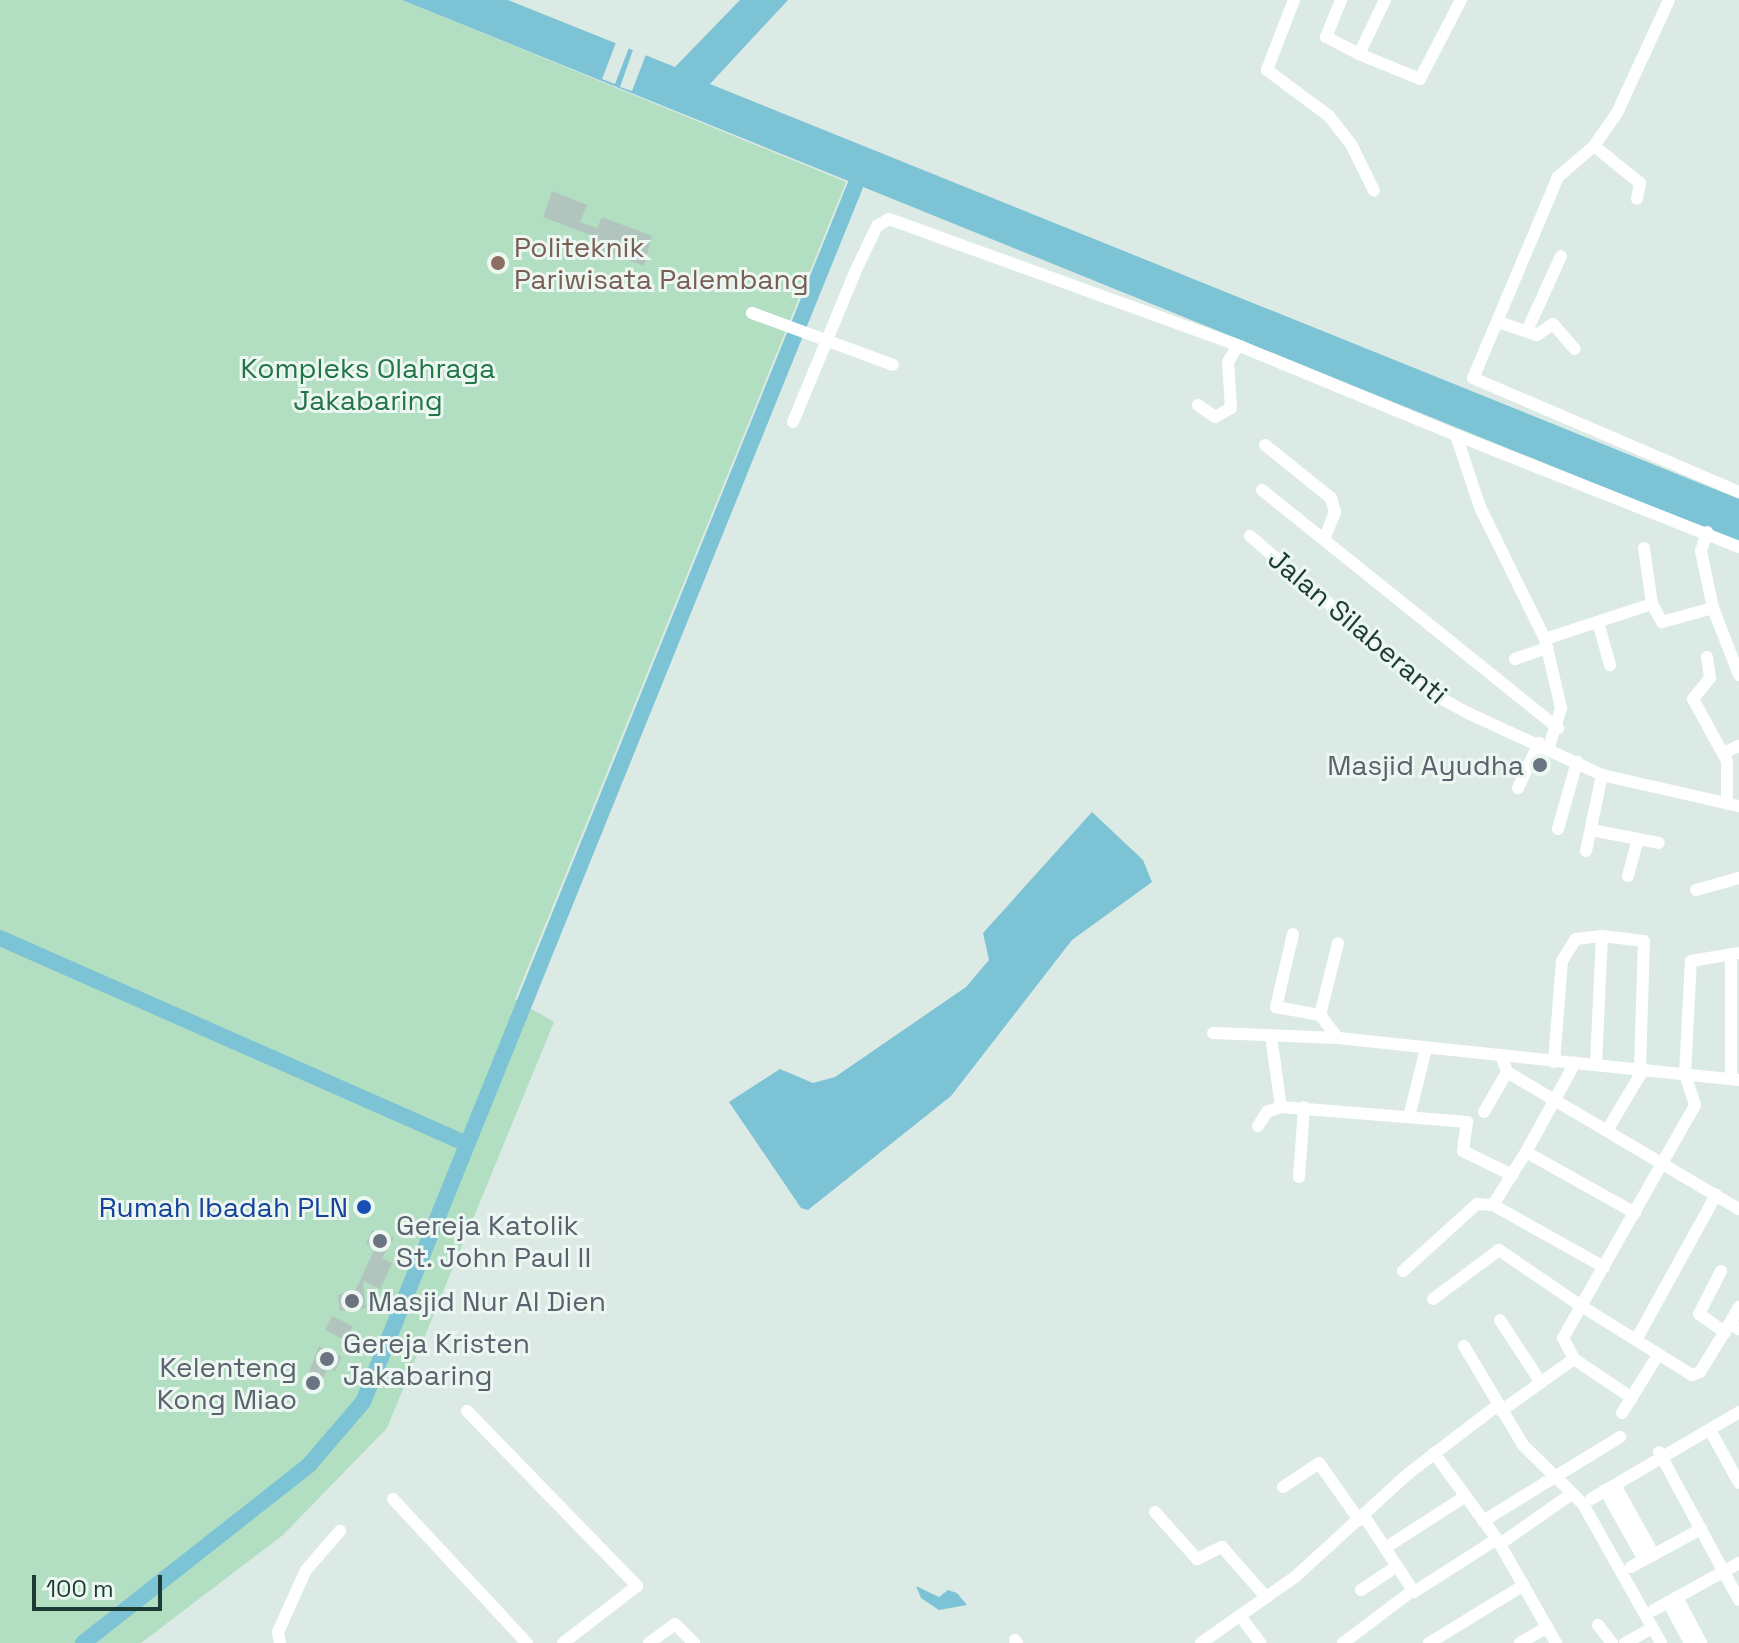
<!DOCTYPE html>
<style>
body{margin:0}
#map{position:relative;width:1739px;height:1643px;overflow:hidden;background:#dceae5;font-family:"Space Grotesk",sans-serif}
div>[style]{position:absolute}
.green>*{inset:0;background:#b2dec1}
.water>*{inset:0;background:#7dc3d6}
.pier>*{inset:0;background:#dceae5}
.river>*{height:16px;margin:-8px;padding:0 8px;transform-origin:8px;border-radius:8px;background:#7dc3d6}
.building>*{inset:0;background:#b1c5be}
.minor>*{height:12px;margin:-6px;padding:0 6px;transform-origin:6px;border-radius:6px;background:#fff}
.dots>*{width:22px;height:22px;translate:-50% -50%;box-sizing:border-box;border:4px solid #edf7f2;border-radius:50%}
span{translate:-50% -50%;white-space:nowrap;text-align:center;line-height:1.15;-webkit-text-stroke:6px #edf7f2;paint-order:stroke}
.education-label{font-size:28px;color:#785e54}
.left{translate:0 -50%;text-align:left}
.park-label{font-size:28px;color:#237548}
.street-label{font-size:28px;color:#1d3b35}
.worship-label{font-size:28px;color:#5b616d}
.right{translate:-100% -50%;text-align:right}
.transit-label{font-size:28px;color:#164399}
.scale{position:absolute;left:32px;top:1575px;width:130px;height:36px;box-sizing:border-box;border:4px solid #1d3b35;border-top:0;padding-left:10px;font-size:24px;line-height:28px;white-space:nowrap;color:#1d3b35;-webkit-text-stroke:6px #edf7f2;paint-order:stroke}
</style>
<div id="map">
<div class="green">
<i style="clip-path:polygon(0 0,402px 0,846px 182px,515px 999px,554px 1022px,387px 1428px,283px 1535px,141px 1643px,0 1643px)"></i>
</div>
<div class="water">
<i style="clip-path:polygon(402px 0,508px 0,675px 67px,740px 0,788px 0,710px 84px,1739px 499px,1739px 542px)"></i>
<i style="clip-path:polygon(1092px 812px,1143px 860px,1152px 882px,1072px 940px,951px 1096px,808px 1210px,801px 1208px,729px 1102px,780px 1069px,813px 1083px,835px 1077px,966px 987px,989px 960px,983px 933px)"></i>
<i style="clip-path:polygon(916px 1586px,939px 1597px,948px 1590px,957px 1593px,967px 1605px,939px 1610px,921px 1598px)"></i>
</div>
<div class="pier">
<i style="clip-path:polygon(617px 40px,630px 45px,615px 84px,602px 79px)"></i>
<i style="clip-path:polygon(634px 47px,647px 52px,632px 91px,620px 87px)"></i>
</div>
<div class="river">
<i style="left:0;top:938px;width:510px;rotate:23.8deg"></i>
<i style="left:83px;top:1643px;width:288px;rotate:-38.2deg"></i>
<i style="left:309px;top:1465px;width:83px;rotate:-49.4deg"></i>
<i style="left:363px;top:1402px;width:1312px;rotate:-67.97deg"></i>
</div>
<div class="building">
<i style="clip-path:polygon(552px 191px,587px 205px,580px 222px,597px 228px,602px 217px,652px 236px,644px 266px,589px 245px,593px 236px,543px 217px)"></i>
<i style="clip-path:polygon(372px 1230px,394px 1238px,382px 1258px,392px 1263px,380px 1289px,363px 1281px,366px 1308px,340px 1311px,338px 1295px,356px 1289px,375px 1248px,366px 1244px)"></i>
<i style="clip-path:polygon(332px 1316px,353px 1326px,346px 1341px,325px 1330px)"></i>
<i style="clip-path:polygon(319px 1346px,342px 1357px,335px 1371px,328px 1368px,315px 1394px,303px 1388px)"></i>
</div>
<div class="minor">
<i style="left:1294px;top:0;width:75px;rotate:111.1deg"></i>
<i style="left:1267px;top:70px;width:77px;rotate:36.6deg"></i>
<i style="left:1329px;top:116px;width:36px;rotate:52deg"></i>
<i style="left:1351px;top:144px;width:52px;rotate:63.9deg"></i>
<i style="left:1341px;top:0;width:40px;rotate:112deg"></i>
<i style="left:1326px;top:37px;width:37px;rotate:27deg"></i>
<i style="left:1359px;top:54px;width:60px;rotate:-64.3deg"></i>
<i style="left:1669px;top:0;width:124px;rotate:114.7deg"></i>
<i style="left:1617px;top:113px;width:40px;rotate:124.9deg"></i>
<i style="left:1594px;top:146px;width:48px;rotate:139.3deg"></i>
<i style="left:1558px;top:177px;width:218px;rotate:112.9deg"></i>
<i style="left:1473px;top:378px;width:289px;rotate:23.2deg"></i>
<i style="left:1359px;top:54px;width:66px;rotate:22.3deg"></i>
<i style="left:1420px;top:79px;width:89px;rotate:-62.6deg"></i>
<i style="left:1594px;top:146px;width:59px;rotate:38.8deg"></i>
<i style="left:1640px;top:183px;width:16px;rotate:101deg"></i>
<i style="left:752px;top:313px;width:150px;rotate:20.2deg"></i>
<i style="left:1498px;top:322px;width:41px;rotate:18.4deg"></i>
<i style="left:1537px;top:335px;width:19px;rotate:-35deg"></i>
<i style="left:1553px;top:324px;width:33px;rotate:49deg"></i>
<i style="left:1527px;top:331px;width:82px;rotate:-65.6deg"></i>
<i style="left:1198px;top:405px;width:21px;rotate:35deg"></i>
<i style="left:1215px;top:417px;width:18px;rotate:-29deg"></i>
<i style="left:1231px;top:408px;width:46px;rotate:-93.7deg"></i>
<i style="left:1228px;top:362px;width:17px;rotate:-59deg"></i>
<i style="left:793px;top:422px;width:162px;rotate:-67.5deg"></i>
<i style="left:855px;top:272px;width:51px;rotate:-64.4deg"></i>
<i style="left:877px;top:226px;width:14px;rotate:-30deg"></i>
<i style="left:889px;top:219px;width:375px;rotate:19.9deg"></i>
<i style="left:1242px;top:347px;width:231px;rotate:22.4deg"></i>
<i style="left:1456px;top:435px;width:76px;rotate:71.6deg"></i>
<i style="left:1480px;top:507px;width:147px;rotate:63.8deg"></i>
<i style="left:1545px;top:639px;width:71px;rotate:76.9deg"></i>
<i style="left:1561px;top:708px;width:41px;rotate:107.1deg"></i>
<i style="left:1456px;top:435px;width:304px;rotate:21.6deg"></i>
<i style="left:1265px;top:445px;width:85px;rotate:38.8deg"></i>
<i style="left:1331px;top:498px;width:15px;rotate:74deg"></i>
<i style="left:1335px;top:512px;width:29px;rotate:112deg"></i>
<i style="left:1262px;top:490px;width:380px;rotate:38.8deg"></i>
<i style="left:1250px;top:536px;width:246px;rotate:40.6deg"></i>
<i style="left:1437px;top:696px;width:35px;rotate:29deg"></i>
<i style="left:1468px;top:713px;width:148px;rotate:24.8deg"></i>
<i style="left:1602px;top:775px;width:140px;rotate:12.8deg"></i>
<i style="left:1644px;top:548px;width:57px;rotate:81.9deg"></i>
<i style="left:1713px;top:608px;width:72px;rotate:68.8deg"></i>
<i style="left:1598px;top:622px;width:45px;rotate:74.4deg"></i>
<i style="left:1545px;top:639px;width:113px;rotate:-18.1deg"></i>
<i style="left:1652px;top:604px;width:21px;rotate:61deg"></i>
<i style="left:1662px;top:622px;width:53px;rotate:-15.4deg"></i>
<i style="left:1713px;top:608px;width:58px;rotate:-101.9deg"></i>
<i style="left:1701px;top:551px;width:20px;rotate:-72deg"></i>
<i style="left:1707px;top:657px;width:21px;rotate:82deg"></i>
<i style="left:1710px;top:678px;width:27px;rotate:129deg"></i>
<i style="left:1693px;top:699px;width:71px;rotate:61.3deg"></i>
<i style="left:1727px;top:761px;width:43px;rotate:90deg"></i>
<i style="left:1515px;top:659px;width:34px;rotate:-19deg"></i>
<i style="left:1723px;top:753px;width:17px;rotate:-24deg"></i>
<i style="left:1518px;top:788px;width:50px;rotate:-65deg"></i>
<i style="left:1558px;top:829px;width:70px;rotate:-74.2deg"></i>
<i style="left:1591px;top:830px;width:69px;rotate:10.8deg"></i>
<i style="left:1586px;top:851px;width:78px;rotate:-78.1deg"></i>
<i style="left:1628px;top:876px;width:38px;rotate:-75deg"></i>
<i style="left:1696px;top:890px;width:45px;rotate:-15.6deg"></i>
<i style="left:1293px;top:934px;width:75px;rotate:103.1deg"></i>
<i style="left:1276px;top:1007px;width:45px;rotate:10.3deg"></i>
<i style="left:1320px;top:1015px;width:29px;rotate:52deg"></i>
<i style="left:1338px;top:1038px;width:238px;rotate:6deg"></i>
<i style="left:1602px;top:936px;width:42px;rotate:6.8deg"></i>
<i style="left:1644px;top:941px;width:128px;rotate:91.8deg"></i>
<i style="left:1320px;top:1015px;width:74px;rotate:-76deg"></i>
<i style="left:1213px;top:1033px;width:125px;rotate:2.3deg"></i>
<i style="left:1271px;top:1036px;width:72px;rotate:82deg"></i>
<i style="left:1502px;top:1058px;width:15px;rotate:70deg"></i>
<i style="left:1507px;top:1072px;width:269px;rotate:30.6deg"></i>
<i style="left:1554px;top:1062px;width:101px;rotate:-85.5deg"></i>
<i style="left:1562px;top:961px;width:26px;rotate:-58deg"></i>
<i style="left:1576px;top:939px;width:26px;rotate:-7deg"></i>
<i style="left:1602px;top:936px;width:129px;rotate:92.7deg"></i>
<i style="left:1731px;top:1079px;width:125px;rotate:-90deg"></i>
<i style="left:1484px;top:1112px;width:46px;rotate:-60.1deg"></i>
<i style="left:1409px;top:1117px;width:70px;rotate:-76deg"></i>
<i style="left:1258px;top:1126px;width:17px;rotate:-57deg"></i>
<i style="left:1267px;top:1112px;width:15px;rotate:-20deg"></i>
<i style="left:1281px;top:1107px;width:187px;rotate:4.6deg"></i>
<i style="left:1467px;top:1122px;width:29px;rotate:98deg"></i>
<i style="left:1463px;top:1151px;width:55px;rotate:26.1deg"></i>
<i style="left:1608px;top:1129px;width:69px;rotate:-59.3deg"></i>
<i style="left:1526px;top:1152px;width:62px;rotate:121.9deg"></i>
<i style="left:1493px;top:1205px;width:127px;rotate:29.2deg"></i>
<i style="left:1299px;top:1177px;width:70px;rotate:-85.9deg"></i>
<i style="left:1635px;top:1213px;width:125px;rotate:-150.8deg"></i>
<i style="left:1526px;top:1152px;width:102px;rotate:-61.2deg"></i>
<i style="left:1575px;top:1063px;width:165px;rotate:5.9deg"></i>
<i style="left:1403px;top:1271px;width:100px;rotate:-42.2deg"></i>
<i style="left:1477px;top:1204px;width:16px;rotate:4deg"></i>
<i style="left:1721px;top:1271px;width:48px;rotate:117.1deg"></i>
<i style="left:1699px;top:1314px;width:32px;rotate:35deg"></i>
<i style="left:1433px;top:1299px;width:82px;rotate:-36.6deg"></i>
<i style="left:1499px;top:1250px;width:99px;rotate:34.3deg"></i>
<i style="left:1581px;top:1306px;width:37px;rotate:119deg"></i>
<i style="left:1563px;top:1338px;width:24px;rotate:62deg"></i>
<i style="left:1739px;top:1307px;width:18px;rotate:119deg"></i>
<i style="left:1730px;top:1323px;width:11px;rotate:34deg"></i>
<i style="left:1500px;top:1320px;width:75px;rotate:56.9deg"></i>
<i style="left:1730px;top:1323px;width:57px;rotate:121.5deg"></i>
<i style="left:1700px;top:1372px;width:9px;rotate:159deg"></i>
<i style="left:1692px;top:1375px;width:131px;rotate:-148.1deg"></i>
<i style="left:1581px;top:1306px;width:231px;rotate:-60.4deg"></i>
<i style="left:1695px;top:1105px;width:33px;rotate:-108deg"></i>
<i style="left:1685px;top:1074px;width:113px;rotate:-87deg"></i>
<i style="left:1691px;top:961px;width:49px;rotate:-9.5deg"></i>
<i style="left:1636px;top:1340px;width:166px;rotate:-61.1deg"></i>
<i style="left:1464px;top:1346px;width:115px;rotate:59.2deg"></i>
<i style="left:1523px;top:1445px;width:84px;rotate:44.5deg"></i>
<i style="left:1583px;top:1504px;width:159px;rotate:60.7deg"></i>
<i style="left:467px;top:1411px;width:244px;rotate:45.8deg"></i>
<i style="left:637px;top:1586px;width:93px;rotate:142.4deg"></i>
<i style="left:1501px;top:1411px;width:90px;rotate:-35.5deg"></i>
<i style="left:1574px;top:1359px;width:70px;rotate:33.9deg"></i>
<i style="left:1622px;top:1413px;width:68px;rotate:-58.2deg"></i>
<i style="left:1710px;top:1430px;width:60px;rotate:61.3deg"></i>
<i style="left:1659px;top:1452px;width:168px;rotate:61.6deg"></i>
<i style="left:1434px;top:1453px;width:107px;rotate:53.8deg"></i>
<i style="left:1497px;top:1539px;width:120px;rotate:60.4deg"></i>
<i style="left:1615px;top:1485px;width:80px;rotate:60.9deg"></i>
<i style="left:1283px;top:1487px;width:43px;rotate:-33.7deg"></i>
<i style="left:1319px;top:1463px;width:70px;rotate:54.9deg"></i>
<i style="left:1605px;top:1490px;width:80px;rotate:60.9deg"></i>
<i style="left:393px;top:1499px;width:197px;rotate:47.1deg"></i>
<i style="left:1591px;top:1499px;width:172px;rotate:-30.4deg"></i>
<i style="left:1155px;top:1512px;width:63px;rotate:48.2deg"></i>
<i style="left:1197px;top:1559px;width:28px;rotate:-26deg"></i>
<i style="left:1222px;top:1547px;width:67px;rotate:48.7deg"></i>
<i style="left:1364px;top:1516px;width:91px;rotate:56.7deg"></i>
<i style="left:1414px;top:1592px;width:98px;rotate:-32.6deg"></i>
<i style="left:1483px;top:1521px;width:161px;rotate:-31.5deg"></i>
<i style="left:1500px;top:1544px;width:85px;rotate:-35deg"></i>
<i style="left:1385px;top:1548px;width:96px;rotate:-32.7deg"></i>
<i style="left:1631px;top:1567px;width:80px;rotate:-28.5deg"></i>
<i style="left:1361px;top:1590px;width:43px;rotate:-33.7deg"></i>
<i style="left:1677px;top:1597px;width:52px;rotate:62.4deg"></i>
<i style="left:1668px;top:1602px;width:47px;rotate:61.8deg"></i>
<i style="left:1654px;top:1610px;width:97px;rotate:-28.9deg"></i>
<i style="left:1240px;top:1616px;width:34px;rotate:53deg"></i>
<i style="left:1598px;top:1625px;width:23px;rotate:52deg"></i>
<i style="left:1015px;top:1640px;width:4px;rotate:56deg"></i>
<i style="left:280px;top:1643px;width:11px;rotate:-100deg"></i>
<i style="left:278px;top:1632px;width:68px;rotate:-65.7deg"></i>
<i style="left:306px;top:1570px;width:52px;rotate:-48.9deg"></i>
<i style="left:649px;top:1643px;width:32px;rotate:-36deg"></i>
<i style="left:675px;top:1624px;width:27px;rotate:45deg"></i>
<i style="left:1201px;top:1643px;width:115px;rotate:-35.1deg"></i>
<i style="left:1295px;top:1577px;width:154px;rotate:-42.4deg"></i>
<i style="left:1409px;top:1473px;width:112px;rotate:-37.4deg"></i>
<i style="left:1343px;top:1643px;width:86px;rotate:-37deg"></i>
<i style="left:1429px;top:1643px;width:111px;rotate:-31.4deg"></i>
<i style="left:1520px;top:1643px;width:32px;rotate:-30deg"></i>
<i style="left:1625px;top:1643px;width:31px;rotate:-29deg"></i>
</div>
<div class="dots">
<i style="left:498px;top:263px;background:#8d6e63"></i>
<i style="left:1540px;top:765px;background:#6b7280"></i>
<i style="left:364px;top:1207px;background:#1a4fb4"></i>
<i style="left:380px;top:1241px;background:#6b7280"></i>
<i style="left:352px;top:1301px;background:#6b7280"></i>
<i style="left:327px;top:1359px;background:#6b7280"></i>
<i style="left:313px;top:1383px;background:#6b7280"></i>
</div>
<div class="education-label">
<span class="left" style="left:514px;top:263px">Politeknik<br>Pariwisata Palembang</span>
</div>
<div class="park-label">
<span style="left:368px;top:384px">Kompleks Olahraga<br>Jakabaring</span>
</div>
<div class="street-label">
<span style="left:1358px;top:626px;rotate:40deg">Jalan Silaberanti</span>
</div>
<div class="worship-label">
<span class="right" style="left:1524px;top:765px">Masjid Ayudha</span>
<span class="left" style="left:396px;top:1241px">Gereja Katolik<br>St. John Paul II</span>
<span class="left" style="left:368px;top:1301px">Masjid Nur Al Dien</span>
<span class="left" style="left:343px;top:1359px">Gereja Kristen<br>Jakabaring</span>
<span class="right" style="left:297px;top:1383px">Kelenteng<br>Kong Miao</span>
</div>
<div class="transit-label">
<span class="right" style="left:348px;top:1207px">Rumah Ibadah PLN</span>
</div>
<div class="scale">100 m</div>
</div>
